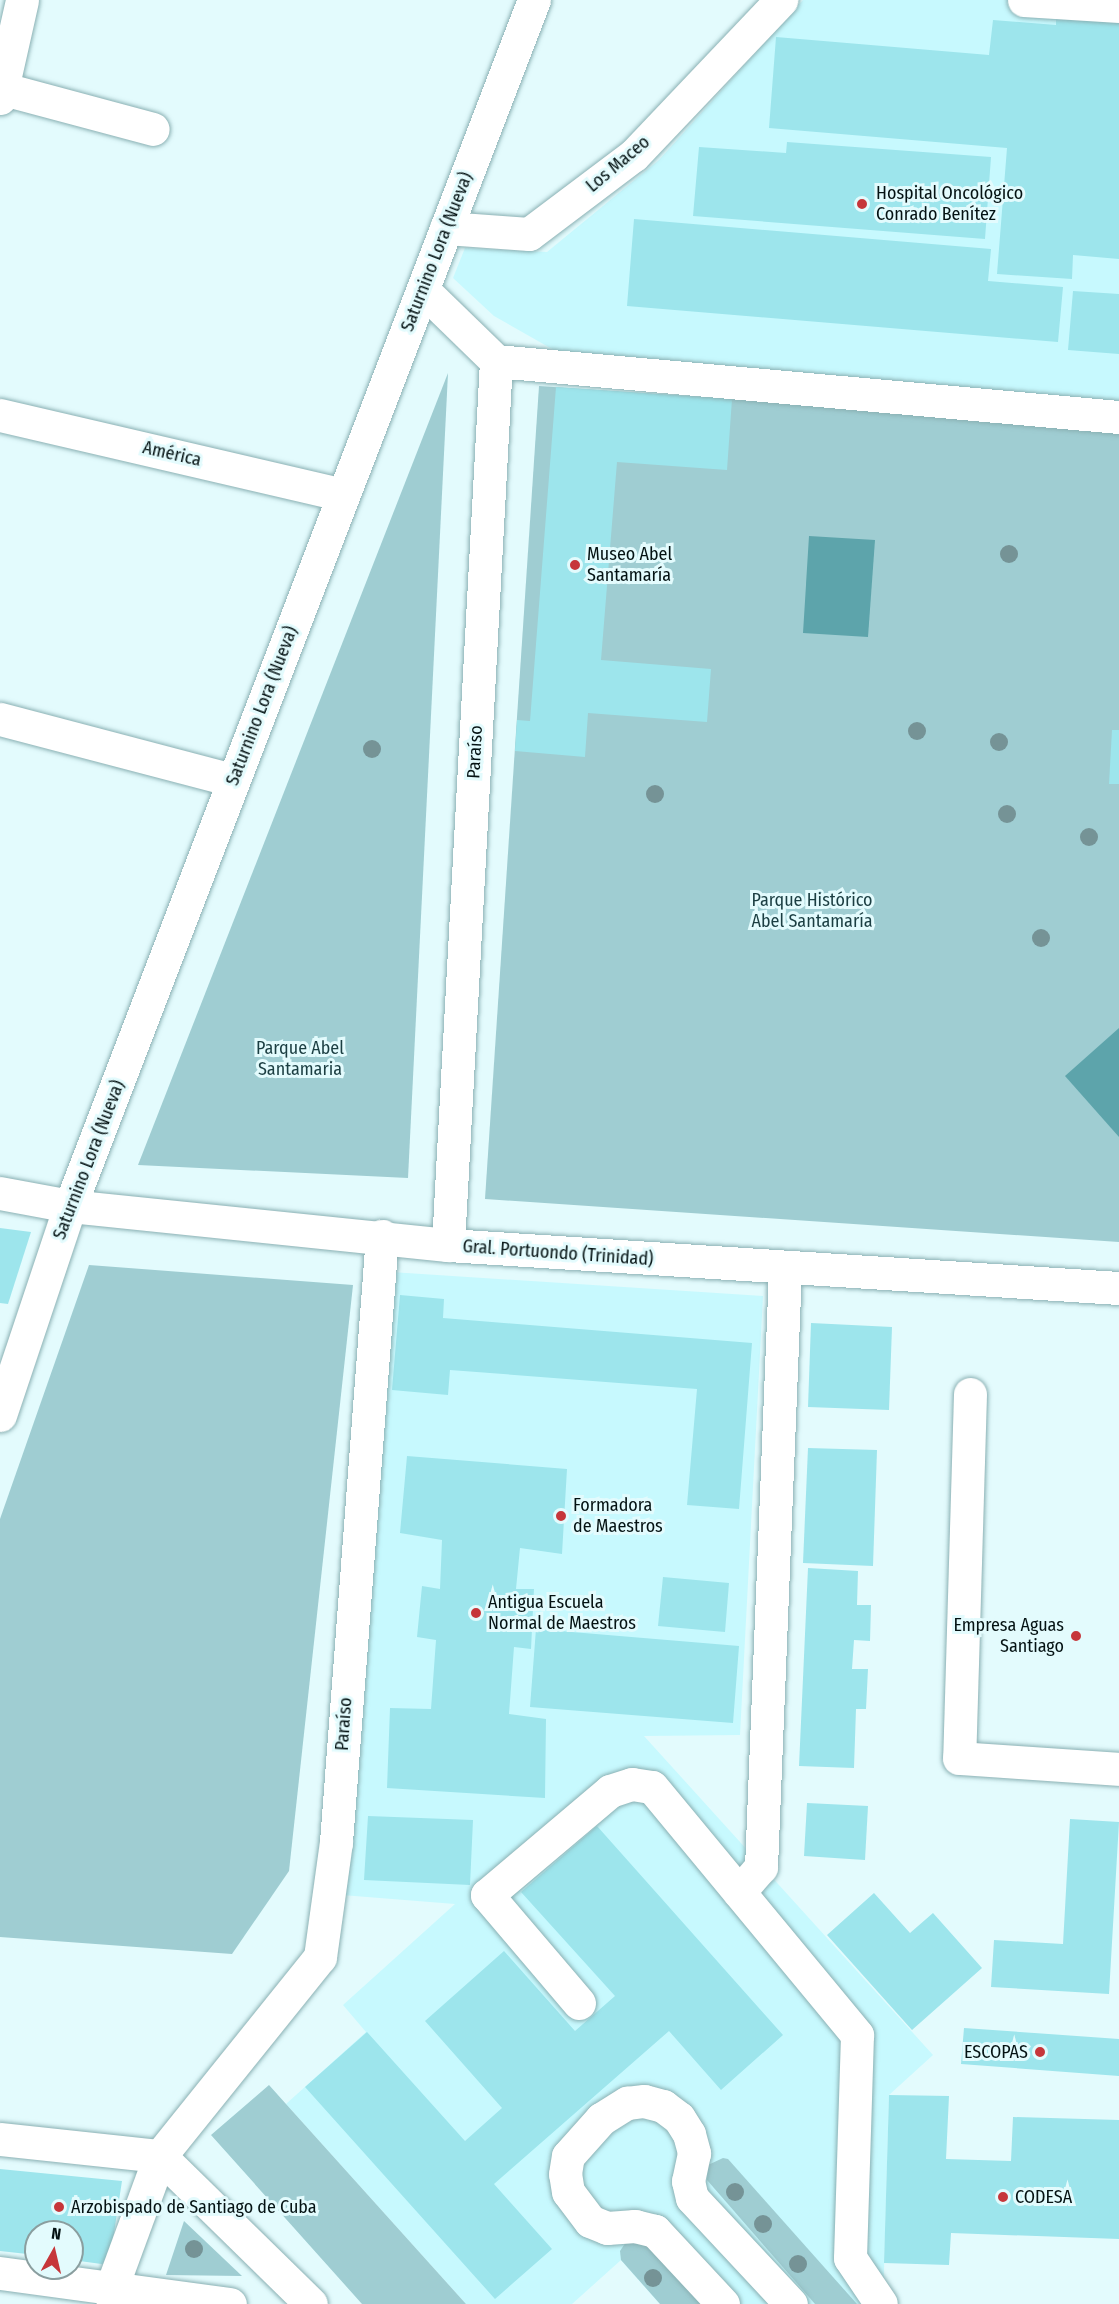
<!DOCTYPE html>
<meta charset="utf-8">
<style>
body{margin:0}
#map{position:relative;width:1119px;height:2304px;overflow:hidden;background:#e3fbfd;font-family:"Fira Sans Condensed",sans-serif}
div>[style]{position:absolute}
.built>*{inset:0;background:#c7f9fe}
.green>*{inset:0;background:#9fcdd2}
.water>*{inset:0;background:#5da4ab}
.building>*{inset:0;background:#9de5ec}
.roads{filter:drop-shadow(0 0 2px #8ab0b3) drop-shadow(0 0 2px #8ab0b3)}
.minor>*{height:33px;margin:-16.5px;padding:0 16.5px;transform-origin:16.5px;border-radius:16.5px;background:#fff}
.major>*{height:33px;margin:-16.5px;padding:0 16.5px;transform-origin:16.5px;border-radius:16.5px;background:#fff}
.trees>*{width:18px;height:18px;margin:-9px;border-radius:50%;background:#759396}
.dots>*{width:16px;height:16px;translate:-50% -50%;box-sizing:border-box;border:3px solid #e3fbfd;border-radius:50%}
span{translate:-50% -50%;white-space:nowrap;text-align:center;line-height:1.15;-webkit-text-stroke:6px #e3fbfd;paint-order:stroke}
.street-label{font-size:18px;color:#041213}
.poi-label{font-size:18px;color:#041213}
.left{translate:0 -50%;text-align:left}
.right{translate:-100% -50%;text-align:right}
.park-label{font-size:18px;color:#1b3e42}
.north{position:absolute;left:24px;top:2220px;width:60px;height:60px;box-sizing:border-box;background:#e3fbfd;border:2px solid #8a9e9f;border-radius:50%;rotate:8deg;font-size:16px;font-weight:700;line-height:24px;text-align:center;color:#041213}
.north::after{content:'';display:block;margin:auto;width:21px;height:27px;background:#c6363a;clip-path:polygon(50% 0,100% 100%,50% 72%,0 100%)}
</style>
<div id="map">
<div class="built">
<i style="clip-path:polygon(803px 0,1119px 0,1119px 402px,575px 362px,494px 316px,453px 278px,465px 248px,547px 252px,659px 160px)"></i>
<i style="clip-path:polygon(391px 1272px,763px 1296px,740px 1735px,644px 1736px,933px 2055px,889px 2095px,883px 2304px,660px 2304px,621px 2260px,572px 2304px,466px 2304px,286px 2104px,366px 2032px,343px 2005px,455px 1904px,342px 1895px)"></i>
</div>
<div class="green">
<i style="clip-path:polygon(448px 373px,408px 1178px,138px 1165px)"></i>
<i style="clip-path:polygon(539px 386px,1119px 426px,1119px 1242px,485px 1199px)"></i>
<i style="clip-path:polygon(89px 1265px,353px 1285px,289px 1871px,232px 1954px,0 1937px,0 1519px)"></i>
<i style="clip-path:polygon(269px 2085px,286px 2104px,466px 2304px,362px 2304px,211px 2135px)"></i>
<i style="clip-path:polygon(723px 2158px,728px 2159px,857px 2304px,815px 2304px,707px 2180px,708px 2165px)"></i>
<i style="clip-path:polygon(184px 2221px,242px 2276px,166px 2275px)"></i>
<i style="clip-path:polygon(642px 2240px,702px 2304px,660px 2304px,621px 2260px,620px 2251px,626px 2242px)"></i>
</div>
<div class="water">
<i style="clip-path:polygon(809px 536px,875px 540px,868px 637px,803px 633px)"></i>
<i style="clip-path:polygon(1119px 1028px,1119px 1137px,1065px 1076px)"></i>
</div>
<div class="building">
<i style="clip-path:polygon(1056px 18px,1119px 23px,1119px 259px,1073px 255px,1072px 279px,997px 274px,1007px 148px,769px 128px,776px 37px,989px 55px,993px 20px,1056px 25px)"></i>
<i style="clip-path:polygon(787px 142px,991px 157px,985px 239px,693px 216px,699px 147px,786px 153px)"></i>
<i style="clip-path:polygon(634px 219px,991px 249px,988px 281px,1063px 287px,1058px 342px,627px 306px)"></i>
<i style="clip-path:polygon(1073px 291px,1119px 294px,1119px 354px,1068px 350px)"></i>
<i style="clip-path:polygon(556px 387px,732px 399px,727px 470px,617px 462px,601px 660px,711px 669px,707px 722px,588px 713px,585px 757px,515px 751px,517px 720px,530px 721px)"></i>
<i style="clip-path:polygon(1112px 730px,1119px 730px,1119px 784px,1109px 784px)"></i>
<i style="clip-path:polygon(0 1228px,31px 1232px,8px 1304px,0 1303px)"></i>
<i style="clip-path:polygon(400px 1295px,444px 1299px,443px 1318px,752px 1343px,739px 1509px,687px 1505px,697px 1389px,450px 1370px,448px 1395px,392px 1390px)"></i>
<i style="clip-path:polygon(811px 1323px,892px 1327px,889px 1410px,808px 1407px)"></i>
<i style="clip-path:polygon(808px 1448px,877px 1450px,873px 1566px,803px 1563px)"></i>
<i style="clip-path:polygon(407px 1456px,567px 1469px,562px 1554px,520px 1548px,516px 1589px,534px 1589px,531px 1649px,514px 1647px,509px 1714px,546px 1719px,545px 1798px,387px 1788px,390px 1708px,431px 1709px,436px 1640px,417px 1637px,422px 1586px,440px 1589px,442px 1540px,400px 1533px)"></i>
<i style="clip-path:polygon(808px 1568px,858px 1571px,857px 1605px,871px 1605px,870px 1641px,854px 1640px,852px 1669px,868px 1669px,866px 1709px,856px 1709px,854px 1768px,799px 1766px)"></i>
<i style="clip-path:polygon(663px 1577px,729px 1583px,725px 1632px,658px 1626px)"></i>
<i style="clip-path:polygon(536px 1629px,739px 1646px,733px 1723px,530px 1707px)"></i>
<i style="clip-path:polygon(807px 1803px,868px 1806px,865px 1860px,804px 1856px)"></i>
<i style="clip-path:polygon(368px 1816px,473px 1820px,470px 1885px,364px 1880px)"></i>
<i style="clip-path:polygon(1070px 1819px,1119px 1822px,1109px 1994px,991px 1987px,994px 1940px,1063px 1944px)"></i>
<i style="clip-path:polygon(597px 1826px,783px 2035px,721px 2090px,669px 2031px,494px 2184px,552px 2249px,495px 2299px,305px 2087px,367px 2032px,465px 2141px,502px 2108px,425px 2021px,504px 1951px,575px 2031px,615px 1996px,521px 1892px)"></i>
<i style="clip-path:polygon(874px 1893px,910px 1933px,933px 1913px,982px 1968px,912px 2030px,827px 1935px)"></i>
<i style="clip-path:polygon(964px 2028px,1119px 2039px,1119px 2076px,961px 2064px)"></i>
<i style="clip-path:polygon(889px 2095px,949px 2096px,946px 2159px,1011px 2161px,1013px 2117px,1119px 2120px,1119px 2239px,951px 2233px,949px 2265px,884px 2263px)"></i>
<i style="clip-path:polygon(0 2169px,122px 2181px,109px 2265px,72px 2260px,72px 2232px,36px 2232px,36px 2255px,0 2251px)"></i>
</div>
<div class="roads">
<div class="minor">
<i style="left:1024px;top:0;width:95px;rotate:3.6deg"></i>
<i style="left:0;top:88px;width:158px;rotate:15deg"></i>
<i style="left:0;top:98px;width:100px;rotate:-77.3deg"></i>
<i style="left:446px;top:228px;width:83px;rotate:4.1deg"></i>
<i style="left:529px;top:234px;width:131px;rotate:-37deg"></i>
<i style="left:634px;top:155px;width:214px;rotate:-46.5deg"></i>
<i style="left:423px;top:290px;width:102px;rotate:44.2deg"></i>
<i style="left:496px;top:361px;width:885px;rotate:93.11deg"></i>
<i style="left:496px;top:361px;width:626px;rotate:5.14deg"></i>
<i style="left:0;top:415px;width:352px;rotate:13.1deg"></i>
<i style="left:0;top:719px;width:241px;rotate:14.7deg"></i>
<i style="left:0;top:1193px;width:71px;rotate:10.5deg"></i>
<i style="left:970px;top:1394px;width:364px;rotate:91.7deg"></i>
<i style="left:959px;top:1758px;width:160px;rotate:3.9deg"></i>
<i style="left:739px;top:1892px;width:33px;rotate:-49deg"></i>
<i style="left:761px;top:1867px;width:598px;rotate:-87.7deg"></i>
<i style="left:579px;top:2003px;width:142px;rotate:-130.4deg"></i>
<i style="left:487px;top:1895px;width:161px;rotate:-40.2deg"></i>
<i style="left:610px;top:1791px;width:23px;rotate:-18deg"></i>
<i style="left:632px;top:1784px;width:20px;rotate:9deg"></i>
<i style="left:652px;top:1787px;width:322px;rotate:50.4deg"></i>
<i style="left:857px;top:2035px;width:223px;rotate:91.8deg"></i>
<i style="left:850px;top:2258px;width:55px;rotate:56deg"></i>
<i style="left:0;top:2139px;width:161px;rotate:6.1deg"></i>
<i style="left:160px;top:2156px;width:211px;rotate:44.4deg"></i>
<i style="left:0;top:2273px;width:232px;rotate:7.7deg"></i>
<i style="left:113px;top:2304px;width:15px;rotate:-98deg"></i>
<i style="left:111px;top:2289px;width:142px;rotate:-69.8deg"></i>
<i style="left:160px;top:2156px;width:255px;rotate:-51.2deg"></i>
<i style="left:320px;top:1957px;width:116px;rotate:-82.1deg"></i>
<i style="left:336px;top:1842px;width:608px;rotate:-85.66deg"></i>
<i style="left:723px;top:2304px;width:100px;rotate:-133deg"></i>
<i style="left:655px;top:2231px;width:21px;rotate:-166deg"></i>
<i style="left:635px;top:2226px;width:28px;rotate:176deg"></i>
<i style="left:607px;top:2228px;width:18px;rotate:-158deg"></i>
<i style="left:590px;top:2221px;width:36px;rotate:-127deg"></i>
<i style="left:568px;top:2192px;width:18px;rotate:-99deg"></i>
<i style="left:565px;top:2174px;width:18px;rotate:-81deg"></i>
<i style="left:568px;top:2156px;width:50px;rotate:-48.3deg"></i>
<i style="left:601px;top:2119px;width:31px;rotate:-32deg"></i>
<i style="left:627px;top:2103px;width:17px;rotate:-7deg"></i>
<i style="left:644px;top:2101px;width:20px;rotate:15deg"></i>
<i style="left:663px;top:2106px;width:20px;rotate:37deg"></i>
<i style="left:679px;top:2118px;width:19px;rotate:58deg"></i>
<i style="left:689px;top:2134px;width:20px;rotate:75deg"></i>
<i style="left:694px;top:2153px;width:29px;rotate:102deg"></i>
<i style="left:688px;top:2181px;width:17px;rotate:77deg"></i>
<i style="left:692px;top:2198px;width:145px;rotate:47deg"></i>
</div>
<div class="major">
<i style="left:70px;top:1206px;width:380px;rotate:5.9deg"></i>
<i style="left:448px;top:1245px;width:672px;rotate:3.67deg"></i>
<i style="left:0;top:1415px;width:220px;rotate:-71.5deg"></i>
<i style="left:70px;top:1206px;width:1292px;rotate:-68.96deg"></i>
</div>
</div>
<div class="trees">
<i style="left:1009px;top:554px"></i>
<i style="left:917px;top:731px"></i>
<i style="left:999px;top:742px"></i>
<i style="left:372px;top:749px"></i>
<i style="left:655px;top:794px"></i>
<i style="left:1007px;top:814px"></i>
<i style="left:1089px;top:837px"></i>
<i style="left:1041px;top:938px"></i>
<i style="left:735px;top:2192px"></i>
<i style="left:763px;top:2224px"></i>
<i style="left:194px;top:2249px"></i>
<i style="left:798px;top:2264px"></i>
<i style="left:653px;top:2278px"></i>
</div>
<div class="dots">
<i style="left:862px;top:204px;background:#c6363a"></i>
<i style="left:575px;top:565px;background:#c6363a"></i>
<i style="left:561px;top:1516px;background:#c6363a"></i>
<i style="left:476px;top:1613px;background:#c6363a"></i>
<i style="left:1076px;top:1636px;background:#c6363a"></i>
<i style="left:1040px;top:2052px;background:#c6363a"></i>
<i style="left:1003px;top:2197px;background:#c6363a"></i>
<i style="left:59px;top:2207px;background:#c6363a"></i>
</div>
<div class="street-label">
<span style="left:618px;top:164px;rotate:-40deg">Los Maceo</span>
<span style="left:437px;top:252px;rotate:-69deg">Saturnino Lora (Nueva)</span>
<span style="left:172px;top:454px;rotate:13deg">América</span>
<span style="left:262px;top:706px;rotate:-69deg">Saturnino Lora (Nueva)</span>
<span style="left:475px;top:752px;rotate:-87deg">Paraíso</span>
<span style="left:89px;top:1160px;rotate:-69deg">Saturnino Lora (Nueva)</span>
<span style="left:558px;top:1253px;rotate:4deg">Gral. Portuondo (Trinidad)</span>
<span style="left:344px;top:1724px;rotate:-86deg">Paraíso</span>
</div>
<div class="poi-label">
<span class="left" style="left:876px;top:204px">Hospital Oncológico<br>Conrado Benítez</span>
<span class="left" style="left:587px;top:565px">Museo Abel<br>Santamaría</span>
<span class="left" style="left:573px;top:1516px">Formadora<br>de Maestros</span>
<span class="left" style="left:488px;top:1613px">Antigua Escuela<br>Normal de Maestros</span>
<span class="right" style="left:1064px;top:1636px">Empresa Aguas<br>Santiago</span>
<span class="right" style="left:1028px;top:2052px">ESCOPAS</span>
<span class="left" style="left:1015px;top:2197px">CODESA</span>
<span class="left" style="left:71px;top:2207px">Arzobispado de Santiago de Cuba</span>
</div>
<div class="park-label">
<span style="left:812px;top:911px">Parque Histórico<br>Abel Santamaría</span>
<span style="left:300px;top:1059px">Parque Abel<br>Santamaria</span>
</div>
<div class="north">N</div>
</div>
